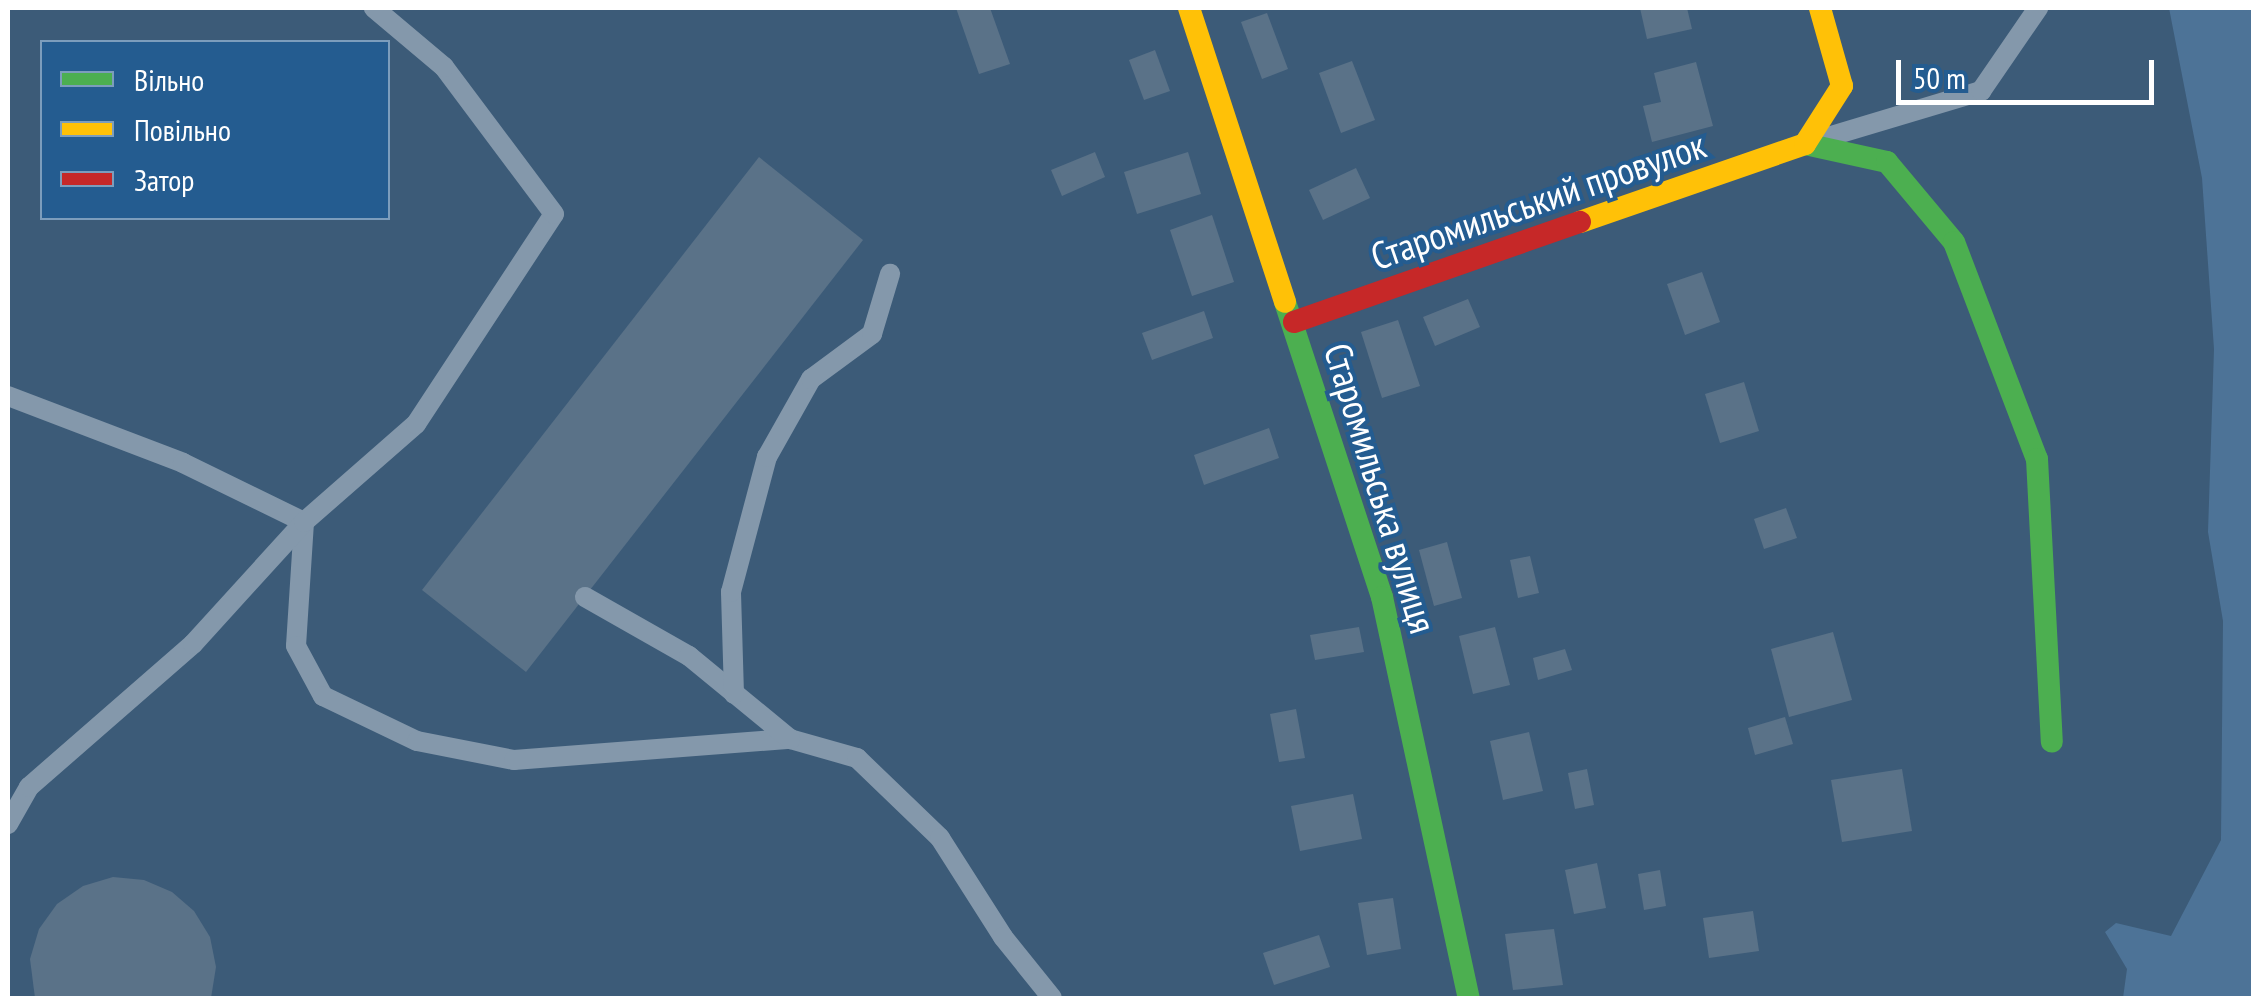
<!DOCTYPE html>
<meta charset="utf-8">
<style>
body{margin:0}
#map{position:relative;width:2261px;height:1006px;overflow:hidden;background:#3c5b78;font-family:"PT Sans Narrow",sans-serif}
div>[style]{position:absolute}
.water>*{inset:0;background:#4d7397}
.building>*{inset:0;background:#5a7288}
.lane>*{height:20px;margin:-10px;padding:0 10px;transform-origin:10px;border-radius:10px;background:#8498ab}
.fast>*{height:22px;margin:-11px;padding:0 11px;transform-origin:11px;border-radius:11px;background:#4caf50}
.slow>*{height:22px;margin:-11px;padding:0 11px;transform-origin:11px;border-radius:11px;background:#ffc107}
.jam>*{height:22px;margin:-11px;padding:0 11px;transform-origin:11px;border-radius:11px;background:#c62828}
span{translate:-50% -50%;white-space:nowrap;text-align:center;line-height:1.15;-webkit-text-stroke:8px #245c90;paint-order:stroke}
.street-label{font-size:38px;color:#fff}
.frame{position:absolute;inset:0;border:10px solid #fff;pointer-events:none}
.legend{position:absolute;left:40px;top:40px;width:350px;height:180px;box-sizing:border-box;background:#245c90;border:2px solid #7c9dbc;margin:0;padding:12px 18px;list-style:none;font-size:30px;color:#fff}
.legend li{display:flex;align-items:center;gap:20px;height:50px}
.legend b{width:50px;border:2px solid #7c9dbc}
.scale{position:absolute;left:1896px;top:60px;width:258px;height:45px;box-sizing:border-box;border:5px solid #fff;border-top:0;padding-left:12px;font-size:30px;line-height:35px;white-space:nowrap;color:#fff;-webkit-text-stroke:8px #245c90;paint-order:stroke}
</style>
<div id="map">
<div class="water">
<i style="clip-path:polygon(2169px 8px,2253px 8px,2253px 998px,2123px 998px,2127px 969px,2105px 932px,2116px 923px,2171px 936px,2221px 840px,2223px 621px,2208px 532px,2214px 349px,2202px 178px)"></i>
</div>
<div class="building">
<i style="clip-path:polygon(956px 8px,990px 8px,1010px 64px,979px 74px)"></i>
<i style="clip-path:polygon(1640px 8px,1687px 8px,1692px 29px,1647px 39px)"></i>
<i style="clip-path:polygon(1267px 13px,1288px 69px,1262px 79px,1241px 22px)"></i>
<i style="clip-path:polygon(1155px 50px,1170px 91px,1144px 100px,1129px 60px)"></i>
<i style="clip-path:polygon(1352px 61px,1375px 120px,1341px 133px,1319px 73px)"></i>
<i style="clip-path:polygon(1696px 62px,1713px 126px,1652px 142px,1643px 106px,1661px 102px,1654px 73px)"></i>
<i style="clip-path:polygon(1095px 152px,1105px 177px,1062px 196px,1051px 170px)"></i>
<i style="clip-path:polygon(1188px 152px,1201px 194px,1137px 214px,1124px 172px)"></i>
<i style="clip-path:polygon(759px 157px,863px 240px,526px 672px,422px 590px)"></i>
<i style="clip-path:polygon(1356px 168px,1370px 198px,1323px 220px,1309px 190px)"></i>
<i style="clip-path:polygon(1212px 215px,1234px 282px,1192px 296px,1170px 230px)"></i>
<i style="clip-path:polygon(1702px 272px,1720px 322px,1685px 335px,1667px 284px)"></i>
<i style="clip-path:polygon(1468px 299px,1480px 327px,1435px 346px,1423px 317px)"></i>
<i style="clip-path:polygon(1204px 311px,1213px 338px,1152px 360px,1142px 333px)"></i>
<i style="clip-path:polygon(1398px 320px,1420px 386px,1382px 398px,1361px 332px)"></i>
<i style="clip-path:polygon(1744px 382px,1759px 431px,1720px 443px,1705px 394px)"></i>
<i style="clip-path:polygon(1269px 428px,1279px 458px,1204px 485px,1194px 455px)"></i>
<i style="clip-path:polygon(1786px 508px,1797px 538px,1764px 549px,1754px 519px)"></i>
<i style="clip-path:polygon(1447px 542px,1462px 598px,1434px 606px,1419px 550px)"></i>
<i style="clip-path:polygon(1530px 556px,1539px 593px,1518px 598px,1510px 560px)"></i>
<i style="clip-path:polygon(1359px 627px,1364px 652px,1315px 660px,1310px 635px)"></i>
<i style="clip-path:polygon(1495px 627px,1510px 685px,1473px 694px,1459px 636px)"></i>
<i style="clip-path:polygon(1833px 632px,1852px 700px,1789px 717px,1771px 649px)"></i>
<i style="clip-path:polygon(1565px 649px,1572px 670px,1538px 680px,1533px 658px)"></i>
<i style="clip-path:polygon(1296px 709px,1305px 758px,1279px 762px,1270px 714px)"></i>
<i style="clip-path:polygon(1785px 717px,1793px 744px,1755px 755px,1748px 728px)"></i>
<i style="clip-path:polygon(1529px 732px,1543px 791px,1503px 800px,1490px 741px)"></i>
<i style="clip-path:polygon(1587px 769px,1594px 805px,1575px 809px,1568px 773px)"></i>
<i style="clip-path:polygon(1902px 769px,1912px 831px,1842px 842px,1831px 780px)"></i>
<i style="clip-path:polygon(1353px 794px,1362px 839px,1300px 851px,1291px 806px)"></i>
<i style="clip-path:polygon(1597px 863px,1606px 908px,1574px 914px,1565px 870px)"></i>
<i style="clip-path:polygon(1660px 870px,1666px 906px,1644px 910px,1638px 874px)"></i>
<i style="clip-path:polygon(113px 877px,144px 880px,172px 892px,194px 911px,210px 937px,216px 967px,211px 998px,35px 998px,30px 959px,39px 929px,57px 904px,83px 886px)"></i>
<i style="clip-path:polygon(1393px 898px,1401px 949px,1367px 955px,1358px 903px)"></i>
<i style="clip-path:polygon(1753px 911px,1759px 951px,1709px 958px,1703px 918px)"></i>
<i style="clip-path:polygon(1554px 929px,1563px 985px,1513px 990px,1505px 934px)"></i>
<i style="clip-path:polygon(1319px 935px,1330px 967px,1274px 985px,1263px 953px)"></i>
</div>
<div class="lane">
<i style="left:1831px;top:136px;width:157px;rotate:-16.7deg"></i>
<i style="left:1981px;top:91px;width:101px;rotate:-55.5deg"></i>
<i style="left:8px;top:396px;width:187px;rotate:20.9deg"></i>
<i style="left:183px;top:463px;width:135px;rotate:26deg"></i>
<i style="left:304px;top:522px;width:124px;rotate:93.7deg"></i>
<i style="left:296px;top:646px;width:57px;rotate:61.6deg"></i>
<i style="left:323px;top:696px;width:104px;rotate:25.6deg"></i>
<i style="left:417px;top:741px;width:99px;rotate:11.1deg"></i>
<i style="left:514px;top:760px;width:277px;rotate:-4.4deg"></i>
<i style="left:790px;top:739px;width:70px;rotate:15.8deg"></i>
<i style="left:857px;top:758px;width:115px;rotate:43.9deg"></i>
<i style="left:940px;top:838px;width:117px;rotate:57.5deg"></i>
<i style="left:1003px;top:937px;width:78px;rotate:51.2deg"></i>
<i style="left:585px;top:597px;width:120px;rotate:29.6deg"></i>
<i style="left:689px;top:656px;width:131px;rotate:39.4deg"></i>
<i style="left:734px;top:694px;width:102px;rotate:-91.7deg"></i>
<i style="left:731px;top:592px;width:140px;rotate:-75.1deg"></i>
<i style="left:767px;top:457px;width:90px;rotate:-60.6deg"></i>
<i style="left:811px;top:379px;width:76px;rotate:-36.4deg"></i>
<i style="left:872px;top:334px;width:63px;rotate:-73.3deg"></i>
<i style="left:8px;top:824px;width:43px;rotate:-60.4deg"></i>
<i style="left:29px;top:787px;width:218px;rotate:-41.1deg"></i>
<i style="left:193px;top:644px;width:165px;rotate:-47.7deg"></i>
<i style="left:304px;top:522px;width:149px;rotate:-41.2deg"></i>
<i style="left:416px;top:424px;width:251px;rotate:-56.7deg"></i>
<i style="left:554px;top:214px;width:184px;rotate:-126.8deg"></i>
<i style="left:444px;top:67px;width:92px;rotate:-139.9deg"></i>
</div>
<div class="fast">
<i style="left:1805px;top:144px;width:84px;rotate:12.4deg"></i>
<i style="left:1887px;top:162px;width:104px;rotate:50.1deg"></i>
<i style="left:1954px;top:242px;width:232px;rotate:69.1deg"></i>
<i style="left:2037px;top:459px;width:283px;rotate:87deg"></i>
<i style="left:1285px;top:302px;width:311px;rotate:71.8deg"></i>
<i style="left:1382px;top:597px;width:410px;rotate:77.8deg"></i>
</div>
<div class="slow">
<i style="left:1189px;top:8px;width:309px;rotate:71.9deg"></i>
<i style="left:1580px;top:222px;width:238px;rotate:-19.1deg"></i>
<i style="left:1805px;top:144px;width:69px;rotate:-57.5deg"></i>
<i style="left:1842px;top:86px;width:81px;rotate:-105.8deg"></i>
</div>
<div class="jam">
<i style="left:1294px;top:322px;width:303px;rotate:-19.3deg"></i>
</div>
<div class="street-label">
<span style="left:1538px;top:200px;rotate:-19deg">Старомильський провулок</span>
<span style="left:1381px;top:488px;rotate:73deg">Старомильська вулиця</span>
</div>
<div class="frame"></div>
<ul class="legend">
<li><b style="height:12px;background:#4caf50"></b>Вільно</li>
<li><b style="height:12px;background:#ffc107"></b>Повільно</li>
<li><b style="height:12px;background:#c62828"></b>Затор</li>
</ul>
<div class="scale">50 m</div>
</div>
